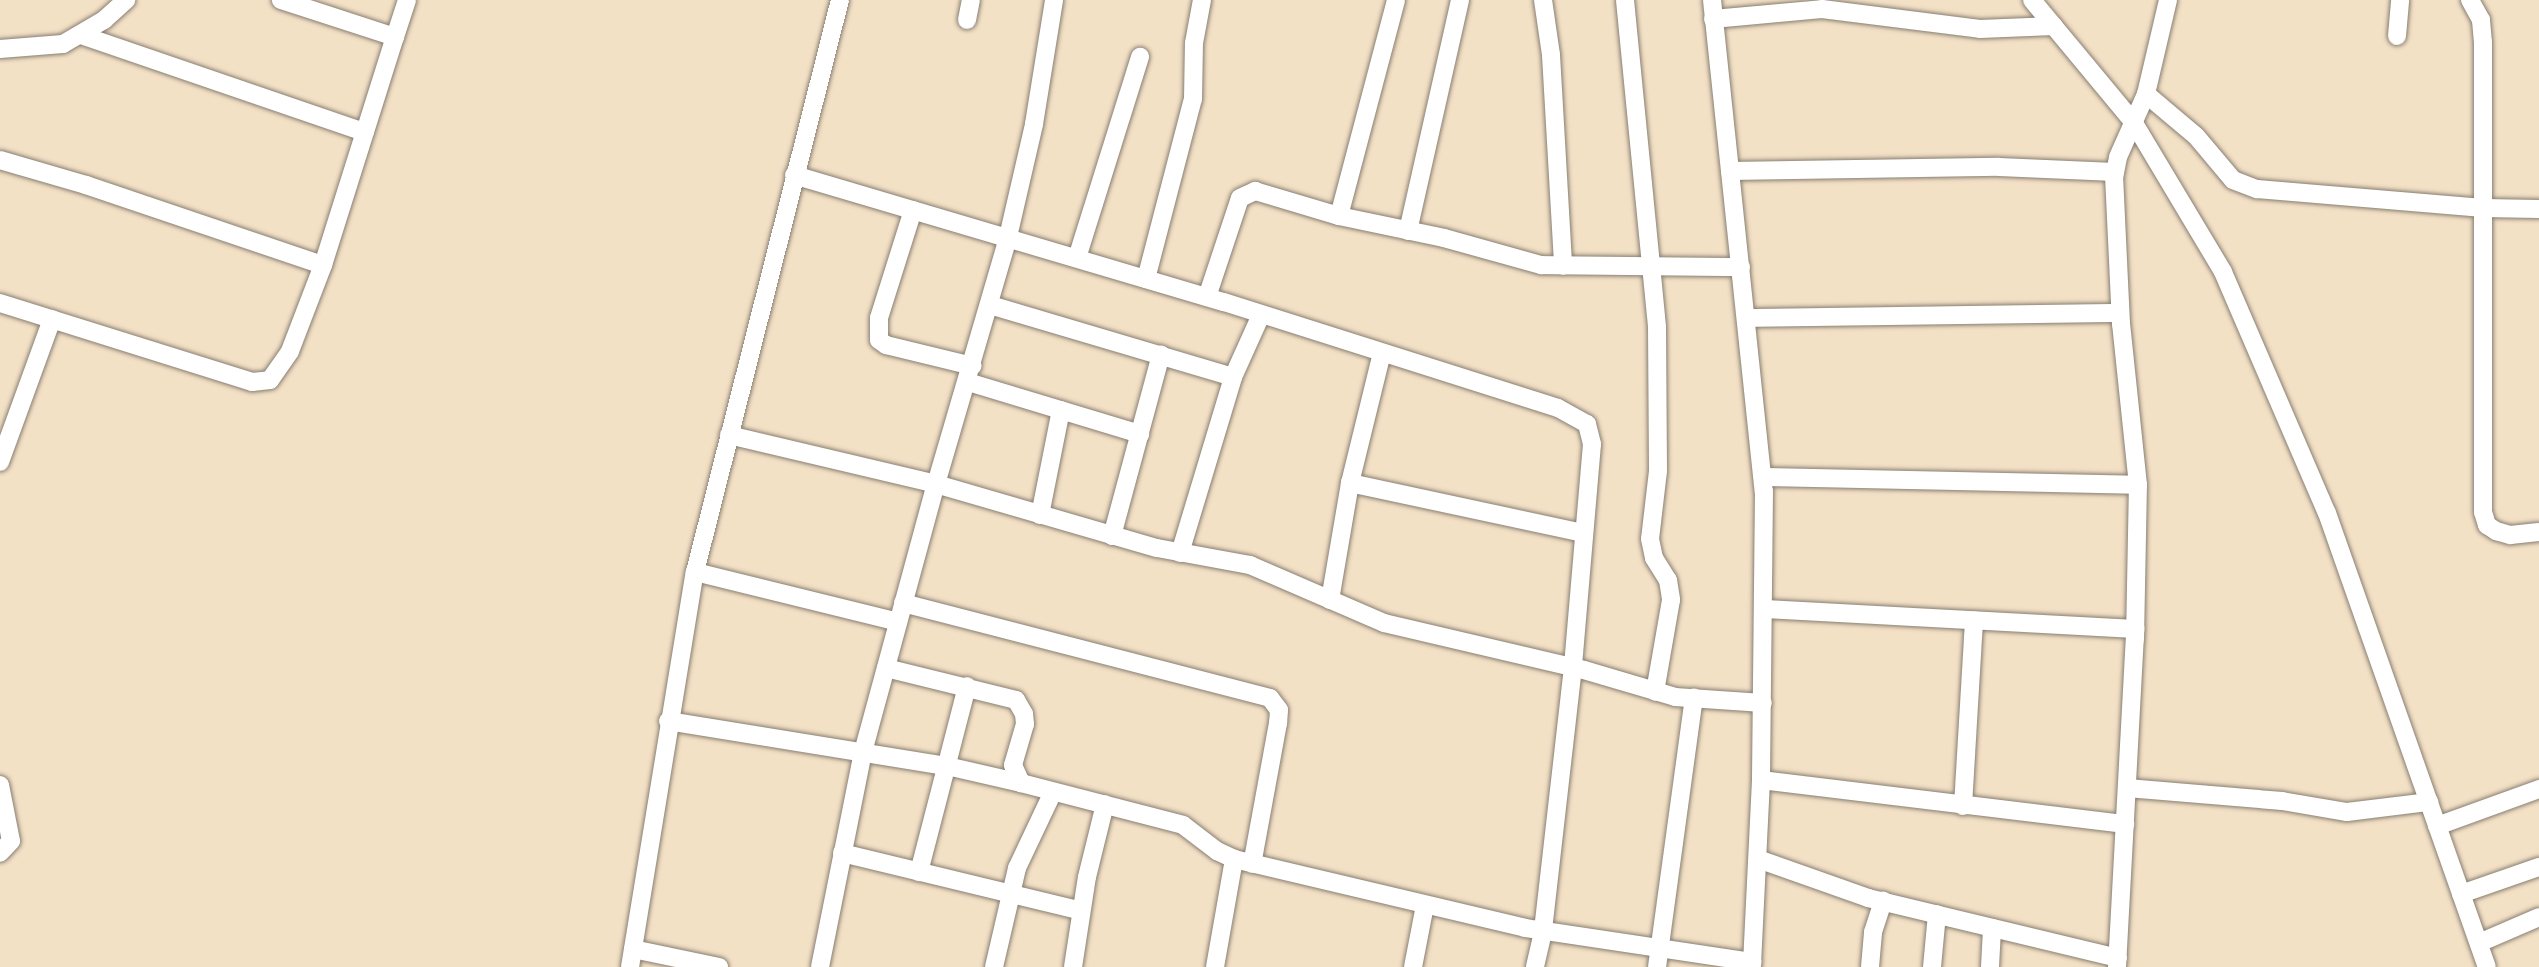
<!DOCTYPE html>
<style>
body{margin:0}
#map{position:relative;width:2539px;height:967px;overflow:hidden;background:#f3e1c6;font-family:"Old Standard TT",serif}
div>[style]{position:absolute}
.roads{filter:drop-shadow(0 0 2px #887e71) drop-shadow(0 0 2px #887e71)}
.street>*{height:18px;margin:-9px;padding:0 9px;transform-origin:9px;border-radius:9px;background:#fff}
span{translate:-50% -50%;white-space:nowrap;text-align:center;line-height:1.15;-webkit-text-stroke:7px #f7f3e8;paint-order:stroke}
</style>
<div id="map">
<div class="roads">
<div class="street">
<i style="left:1543px;top:0;width:56px;rotate:81.7deg"></i>
<i style="left:1551px;top:55px;width:211px;rotate:86.7deg"></i>
<i style="left:1625px;top:0;width:329px;rotate:84.4deg"></i>
<i style="left:1657px;top:327px;width:144px;rotate:89.6deg"></i>
<i style="left:1658px;top:471px;width:68px;rotate:96.7deg"></i>
<i style="left:1650px;top:539px;width:19px;rotate:78deg"></i>
<i style="left:1654px;top:558px;width:26px;rotate:58deg"></i>
<i style="left:1668px;top:580px;width:20px;rotate:81deg"></i>
<i style="left:1671px;top:600px;width:93px;rotate:99.9deg"></i>
<i style="left:1712px;top:0;width:494px;rotate:84deg"></i>
<i style="left:1764px;top:491px;width:289px;rotate:90.6deg"></i>
<i style="left:1761px;top:780px;width:187px;rotate:92.8deg"></i>
<i style="left:2032px;top:0;width:160px;rotate:50.3deg"></i>
<i style="left:2134px;top:123px;width:174px;rotate:59.1deg"></i>
<i style="left:2223px;top:272px;width:262px;rotate:66.7deg"></i>
<i style="left:2327px;top:513px;width:481px;rotate:70.6deg"></i>
<i style="left:2470px;top:0;width:23px;rotate:61deg"></i>
<i style="left:2481px;top:20px;width:22px;rotate:85deg"></i>
<i style="left:2483px;top:42px;width:470px;rotate:90deg"></i>
<i style="left:2483px;top:512px;width:14px;rotate:73deg"></i>
<i style="left:2487px;top:525px;width:11px;rotate:34deg"></i>
<i style="left:2496px;top:531px;width:15px;rotate:16deg"></i>
<i style="left:2510px;top:535px;width:29px;rotate:-6deg"></i>
<i style="left:1713px;top:19px;width:109px;rotate:-5.2deg"></i>
<i style="left:1822px;top:9px;width:159px;rotate:7.2deg"></i>
<i style="left:1980px;top:29px;width:74px;rotate:-2.3deg"></i>
<i style="left:967px;top:20px;width:20px;rotate:-79deg"></i>
<i style="left:81px;top:35px;width:300px;rotate:18.9deg"></i>
<i style="left:2397px;top:36px;width:36px;rotate:-85deg"></i>
<i style="left:395px;top:37px;width:39px;rotate:-72deg"></i>
<i style="left:0;top:49px;width:63px;rotate:-4.5deg"></i>
<i style="left:63px;top:44px;width:48px;rotate:-30.3deg"></i>
<i style="left:104px;top:20px;width:30px;rotate:-42deg"></i>
<i style="left:2146px;top:94px;width:65px;rotate:40deg"></i>
<i style="left:2196px;top:136px;width:57px;rotate:49.9deg"></i>
<i style="left:2233px;top:180px;width:26px;rotate:21deg"></i>
<i style="left:2257px;top:189px;width:227px;rotate:4.8deg"></i>
<i style="left:2483px;top:208px;width:56px;rotate:1deg"></i>
<i style="left:0;top:160px;width:90px;rotate:16.2deg"></i>
<i style="left:86px;top:185px;width:250px;rotate:18.7deg"></i>
<i style="left:1730px;top:171px;width:269px;rotate:-0.9deg"></i>
<i style="left:1999px;top:167px;width:116px;rotate:2.5deg"></i>
<i style="left:794px;top:175px;width:448px;rotate:16.5deg"></i>
<i style="left:1224px;top:302px;width:350px;rotate:17.6deg"></i>
<i style="left:1558px;top:408px;width:33px;rotate:29deg"></i>
<i style="left:1587px;top:424px;width:21px;rotate:76deg"></i>
<i style="left:1592px;top:444px;width:224px;rotate:94.9deg"></i>
<i style="left:1573px;top:667px;width:267px;rotate:96.5deg"></i>
<i style="left:1543px;top:932px;width:36px;rotate:103deg"></i>
<i style="left:913px;top:210px;width:113px;rotate:107.5deg"></i>
<i style="left:879px;top:318px;width:22px;rotate:90deg"></i>
<i style="left:879px;top:340px;width:9px;rotate:36deg"></i>
<i style="left:886px;top:345px;width:89px;rotate:13.6deg"></i>
<i style="left:1339px;top:216px;width:223px;rotate:-75.2deg"></i>
<i style="left:1408px;top:231px;width:237px;rotate:-77.3deg"></i>
<i style="left:1077px;top:258px;width:211px;rotate:-72.6deg"></i>
<i style="left:1146px;top:279px;width:186px;rotate:-75.4deg"></i>
<i style="left:1193px;top:99px;width:56px;rotate:-89deg"></i>
<i style="left:1194px;top:43px;width:44px;rotate:-79.5deg"></i>
<i style="left:1207px;top:297px;width:104px;rotate:-71.6deg"></i>
<i style="left:1240px;top:198px;width:17px;rotate:-25deg"></i>
<i style="left:1255px;top:191px;width:88px;rotate:16.6deg"></i>
<i style="left:1339px;top:216px;width:107px;rotate:11.8deg"></i>
<i style="left:1444px;top:238px;width:101px;rotate:15.6deg"></i>
<i style="left:1541px;top:265px;width:200px;rotate:0.6deg"></i>
<i style="left:0;top:303px;width:264px;rotate:17.4deg"></i>
<i style="left:252px;top:382px;width:18px;rotate:-6deg"></i>
<i style="left:270px;top:380px;width:35px;rotate:-55deg"></i>
<i style="left:290px;top:351px;width:92px;rotate:-69deg"></i>
<i style="left:323px;top:265px;width:239px;rotate:-72.5deg"></i>
<i style="left:395px;top:37px;width:120px;rotate:-162deg"></i>
<i style="left:990px;top:305px;width:253px;rotate:16.5deg"></i>
<i style="left:1747px;top:318px;width:373px;rotate:-0.8deg"></i>
<i style="left:968px;top:382px;width:180px;rotate:16.8deg"></i>
<i style="left:729px;top:435px;width:213px;rotate:13.3deg"></i>
<i style="left:936px;top:484px;width:230px;rotate:16.2deg"></i>
<i style="left:1157px;top:548px;width:95px;rotate:10.4deg"></i>
<i style="left:1250px;top:565px;width:146px;rotate:23.4deg"></i>
<i style="left:1384px;top:623px;width:205px;rotate:13.2deg"></i>
<i style="left:1584px;top:670px;width:95px;rotate:16.5deg"></i>
<i style="left:1675px;top:697px;width:88px;rotate:3.9deg"></i>
<i style="left:0;top:462px;width:152px;rotate:-70deg"></i>
<i style="left:1763px;top:477px;width:375px;rotate:1.2deg"></i>
<i style="left:1350px;top:483px;width:239px;rotate:12.1deg"></i>
<i style="left:1040px;top:515px;width:107px;rotate:-78.7deg"></i>
<i style="left:1112px;top:536px;width:188px;rotate:-74.9deg"></i>
<i style="left:1180px;top:553px;width:184px;rotate:-73.2deg"></i>
<i style="left:1233px;top:377px;width:68px;rotate:-65.7deg"></i>
<i style="left:695px;top:572px;width:209px;rotate:13.8deg"></i>
<i style="left:1330px;top:600px;width:119px;rotate:-80.3deg"></i>
<i style="left:1350px;top:483px;width:134px;rotate:-76.2deg"></i>
<i style="left:903px;top:603px;width:379px;rotate:14.5deg"></i>
<i style="left:1270px;top:698px;width:15px;rotate:53deg"></i>
<i style="left:1279px;top:710px;width:13px;rotate:94deg"></i>
<i style="left:1278px;top:723px;width:143px;rotate:100.4deg"></i>
<i style="left:1765px;top:609px;width:371px;rotate:3.1deg"></i>
<i style="left:886px;top:668px;width:134px;rotate:13.8deg"></i>
<i style="left:1016px;top:700px;width:16px;rotate:60deg"></i>
<i style="left:1024px;top:714px;width:10px;rotate:84deg"></i>
<i style="left:1025px;top:724px;width:43px;rotate:106.3deg"></i>
<i style="left:1013px;top:765px;width:20px;rotate:66deg"></i>
<i style="left:1021px;top:783px;width:167px;rotate:14.5deg"></i>
<i style="left:1183px;top:825px;width:43px;rotate:37.4deg"></i>
<i style="left:1217px;top:851px;width:19px;rotate:25deg"></i>
<i style="left:1234px;top:859px;width:299px;rotate:13.3deg"></i>
<i style="left:1525px;top:928px;width:230px;rotate:8.5deg"></i>
<i style="left:668px;top:721px;width:283px;rotate:9.2deg"></i>
<i style="left:947px;top:766px;width:76px;rotate:12.9deg"></i>
<i style="left:1761px;top:780px;width:367px;rotate:6.9deg"></i>
<i style="left:0;top:785px;width:57px;rotate:78.9deg"></i>
<i style="left:11px;top:841px;width:16px;rotate:133deg"></i>
<i style="left:2127px;top:788px;width:156px;rotate:4.8deg"></i>
<i style="left:2282px;top:801px;width:66px;rotate:9.6deg"></i>
<i style="left:2347px;top:812px;width:83px;rotate:-7deg"></i>
<i style="left:1963px;top:806px;width:186px;rotate:-86.6deg"></i>
<i style="left:2437px;top:826px;width:109px;rotate:-19.9deg"></i>
<i style="left:842px;top:853px;width:246px;rotate:13.6deg"></i>
<i style="left:1758px;top:859px;width:117px;rotate:19.5deg"></i>
<i style="left:1868px;top:898px;width:257px;rotate:13.5deg"></i>
<i style="left:919px;top:872px;width:192px;rotate:-75.5deg"></i>
<i style="left:2461px;top:894px;width:83px;rotate:-19.1deg"></i>
<i style="left:2479px;top:943px;width:65px;rotate:-23.4deg"></i>
<i style="left:633px;top:949px;width:88px;rotate:11.8deg"></i>
<i style="left:630px;top:967px;width:400px;rotate:-80.7deg"></i>
<i style="left:695px;top:572px;width:590px;rotate:-75.78deg"></i>
<i style="left:820px;top:967px;width:219px;rotate:-78.7deg"></i>
<i style="left:863px;top:752px;width:278px;rotate:-74.8deg"></i>
<i style="left:936px;top:484px;width:257px;rotate:-73.7deg"></i>
<i style="left:1008px;top:237px;width:116px;rotate:-77deg"></i>
<i style="left:1034px;top:124px;width:126px;rotate:-80.8deg"></i>
<i style="left:994px;top:967px;width:102px;rotate:-76.9deg"></i>
<i style="left:1017px;top:868px;width:84px;rotate:-64.7deg"></i>
<i style="left:1073px;top:967px;width:91px;rotate:-81.2deg"></i>
<i style="left:1087px;top:877px;width:75px;rotate:-76.1deg"></i>
<i style="left:1215px;top:967px;width:110px;rotate:-80deg"></i>
<i style="left:1413px;top:967px;width:63px;rotate:-79deg"></i>
<i style="left:1657px;top:967px;width:272px;rotate:-82.2deg"></i>
<i style="left:1870px;top:967px;width:35px;rotate:-85deg"></i>
<i style="left:1873px;top:932px;width:33px;rotate:-72deg"></i>
<i style="left:1932px;top:967px;width:53px;rotate:-84.6deg"></i>
<i style="left:1990px;top:967px;width:39px;rotate:-87deg"></i>
<i style="left:2117px;top:967px;width:328px;rotate:-86.9deg"></i>
<i style="left:2135px;top:639px;width:154px;rotate:-88.9deg"></i>
<i style="left:2138px;top:485px;width:162px;rotate:-96deg"></i>
<i style="left:2121px;top:324px;width:146px;rotate:-92.7deg"></i>
<i style="left:2114px;top:178px;width:21px;rotate:-79deg"></i>
<i style="left:2118px;top:157px;width:69px;rotate:-66deg"></i>
<i style="left:2146px;top:94px;width:97px;rotate:-76.8deg"></i>
</div>
</div>
</div>
